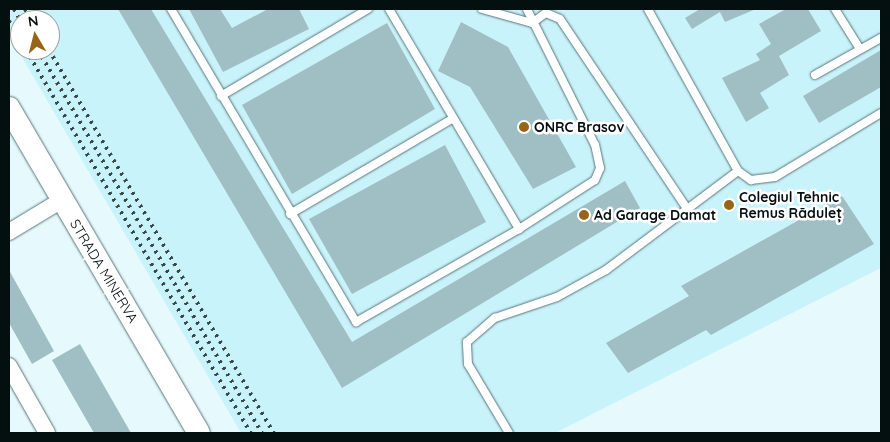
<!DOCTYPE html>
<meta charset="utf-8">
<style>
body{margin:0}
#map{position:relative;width:890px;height:442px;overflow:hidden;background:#e6fafd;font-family:Quicksand,sans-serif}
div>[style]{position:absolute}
.built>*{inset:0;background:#c9f3fa}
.building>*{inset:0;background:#a0bfc4}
.roads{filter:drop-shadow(0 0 1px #587579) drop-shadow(0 0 1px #587579)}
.lane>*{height:8px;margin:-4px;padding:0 4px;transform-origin:4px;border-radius:4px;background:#fff}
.street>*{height:16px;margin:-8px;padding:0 8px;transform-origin:8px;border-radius:8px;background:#fff}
.secondary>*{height:22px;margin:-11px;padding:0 11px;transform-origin:11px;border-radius:11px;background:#fff}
.rail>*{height:4px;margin-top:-2px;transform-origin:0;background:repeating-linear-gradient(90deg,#3a4749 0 2.5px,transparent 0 7.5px)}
.dots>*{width:14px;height:14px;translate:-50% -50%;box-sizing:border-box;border:2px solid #fff;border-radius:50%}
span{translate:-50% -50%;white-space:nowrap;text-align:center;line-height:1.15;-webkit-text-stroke:5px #fff;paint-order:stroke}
.poi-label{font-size:14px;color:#040f10;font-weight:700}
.left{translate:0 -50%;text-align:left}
.street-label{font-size:14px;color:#040f10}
.frame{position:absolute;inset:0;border:10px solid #040f10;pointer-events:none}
.north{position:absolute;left:10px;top:10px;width:50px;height:50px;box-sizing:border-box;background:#fff;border:1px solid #9b9f9f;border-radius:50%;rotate:352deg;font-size:14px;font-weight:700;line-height:20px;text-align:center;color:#040f10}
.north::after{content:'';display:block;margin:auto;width:18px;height:22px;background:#976518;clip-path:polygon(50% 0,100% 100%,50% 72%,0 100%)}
</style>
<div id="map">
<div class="built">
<i style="clip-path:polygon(evenodd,9px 9px,881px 9px,881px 268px,555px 433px,241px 433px,9px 35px,9px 9px,20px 20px,50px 20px,50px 50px,20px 50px,20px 20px)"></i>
</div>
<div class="building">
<i style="clip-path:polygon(118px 9px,151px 9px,352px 342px,625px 181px,640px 208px,342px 388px)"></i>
<i style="clip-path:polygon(189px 9px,220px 9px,232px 28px,268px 9px,299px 9px,309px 29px,223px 72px)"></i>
<i style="clip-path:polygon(700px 9px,756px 9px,725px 22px,720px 12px,692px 29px,685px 18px)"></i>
<i style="clip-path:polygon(786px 9px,808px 9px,821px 31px,779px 56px,789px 75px,760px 93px,769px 108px,746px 122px,722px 78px,760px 60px,756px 54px,771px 44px,759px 24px)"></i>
<i style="clip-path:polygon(461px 22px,508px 47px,576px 167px,533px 189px,470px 87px,438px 71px)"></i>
<i style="clip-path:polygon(387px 23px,435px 109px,292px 194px,242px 105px)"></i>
<i style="clip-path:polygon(881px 50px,881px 87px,819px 123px,803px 96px)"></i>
<i style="clip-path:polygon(445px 145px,486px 222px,352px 294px,309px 219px)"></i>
<i style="clip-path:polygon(842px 196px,874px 244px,711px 335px,706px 330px,628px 373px,606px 343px,689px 296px,681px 286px)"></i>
<i style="clip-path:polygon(9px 270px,54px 351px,32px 364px,9px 323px)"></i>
<i style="clip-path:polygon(80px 344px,131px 433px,94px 433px,52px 360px)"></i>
</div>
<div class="roads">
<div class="lane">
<i style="left:171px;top:9px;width:364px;rotate:59.4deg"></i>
<i style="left:356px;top:322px;width:188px;rotate:-29.7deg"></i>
<i style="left:389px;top:9px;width:256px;rotate:59.4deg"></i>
<i style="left:519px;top:229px;width:90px;rotate:-32.8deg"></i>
<i style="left:595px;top:180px;width:13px;rotate:-67deg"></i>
<i style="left:600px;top:168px;width:24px;rotate:-102deg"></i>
<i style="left:595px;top:145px;width:152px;rotate:-116.6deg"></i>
<i style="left:482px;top:9px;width:52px;rotate:15.6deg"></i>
<i style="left:835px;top:9px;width:47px;rotate:58deg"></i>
<i style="left:532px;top:23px;width:17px;rotate:-36deg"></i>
<i style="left:546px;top:13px;width:15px;rotate:23deg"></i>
<i style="left:560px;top:19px;width:229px;rotate:56.2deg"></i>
<i style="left:815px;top:75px;width:76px;rotate:-29.3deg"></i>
<i style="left:221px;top:96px;width:171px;rotate:-30.6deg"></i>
<i style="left:738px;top:171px;width:16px;rotate:35deg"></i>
<i style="left:751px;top:180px;width:24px;rotate:-7deg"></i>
<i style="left:775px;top:177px;width:124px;rotate:-31.1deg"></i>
<i style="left:290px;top:214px;width:188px;rotate:-30.4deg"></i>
<i style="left:509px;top:433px;width:80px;rotate:-120.7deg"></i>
<i style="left:468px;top:364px;width:22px;rotate:-93deg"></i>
<i style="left:467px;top:342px;width:37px;rotate:-41deg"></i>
<i style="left:495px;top:318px;width:65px;rotate:-18.7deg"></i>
<i style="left:557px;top:297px;width:56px;rotate:-28.9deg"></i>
<i style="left:606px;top:270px;width:165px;rotate:-36.9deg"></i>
<i style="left:738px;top:171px;width:185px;rotate:-119.1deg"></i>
</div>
<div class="street">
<i style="left:9px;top:232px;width:62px;rotate:-31.1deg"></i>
<i style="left:9px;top:366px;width:77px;rotate:60.4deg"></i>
</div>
<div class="secondary">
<i style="left:9px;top:108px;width:376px;rotate:59.7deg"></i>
</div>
</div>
<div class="rail">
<i style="left:14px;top:9px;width:13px;rotate:61deg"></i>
<i style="left:25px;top:9px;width:13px;rotate:61deg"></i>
<i style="left:9px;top:21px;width:22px;rotate:60deg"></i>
<i style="left:26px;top:50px;width:444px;rotate:59.6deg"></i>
<i style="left:38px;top:50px;width:444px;rotate:59.7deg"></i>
<i style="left:49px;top:50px;width:444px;rotate:59.6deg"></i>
</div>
<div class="dots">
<i style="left:524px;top:127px;background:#976518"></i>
<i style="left:729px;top:205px;background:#976518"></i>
<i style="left:584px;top:215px;background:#976518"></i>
</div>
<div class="poi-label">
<span class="left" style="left:534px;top:127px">ONRC Brasov</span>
<span class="left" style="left:739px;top:205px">Colegiul Tehnic<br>Remus Răduleț</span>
<span class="left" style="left:594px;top:215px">Ad Garage Damat</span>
</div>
<div class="street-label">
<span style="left:104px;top:271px;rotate:59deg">STRADA MINERVA</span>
</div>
<div class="frame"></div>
<div class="north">N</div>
</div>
